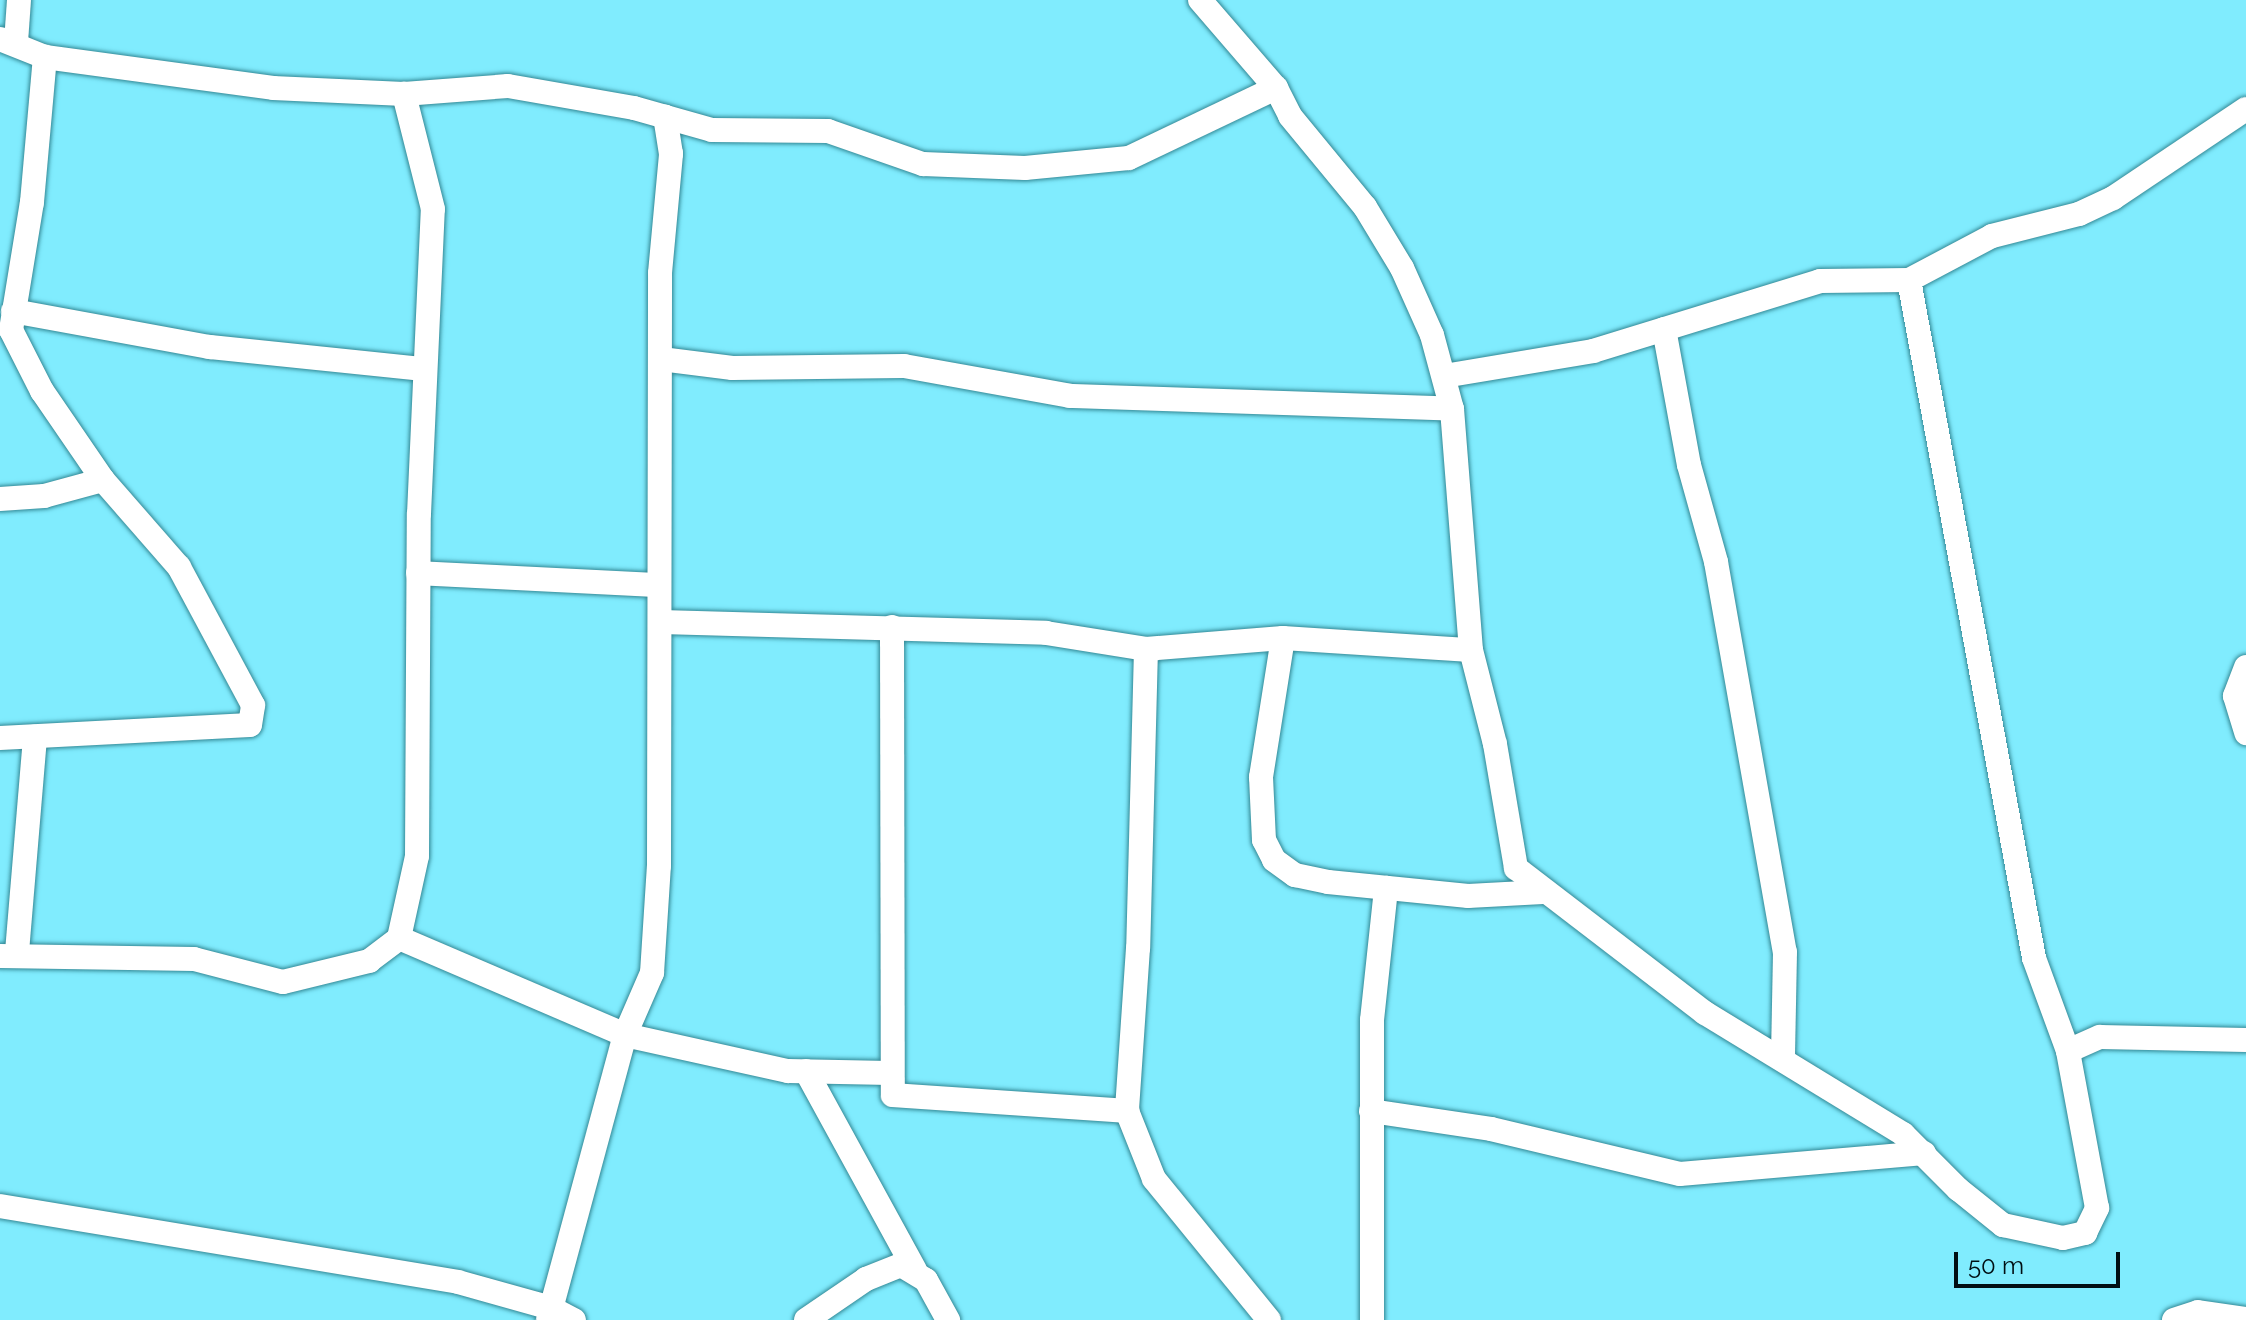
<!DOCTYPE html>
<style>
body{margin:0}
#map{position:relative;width:2246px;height:1320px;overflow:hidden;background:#80ecfe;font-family:Raleway,sans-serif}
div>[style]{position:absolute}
.roads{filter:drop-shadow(0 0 2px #338895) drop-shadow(0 0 2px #338895)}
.street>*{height:24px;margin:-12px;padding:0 12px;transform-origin:12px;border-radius:12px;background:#fff}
span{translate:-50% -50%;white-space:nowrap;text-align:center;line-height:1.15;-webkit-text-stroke:8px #80ecfe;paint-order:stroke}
.scale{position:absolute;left:1954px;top:1252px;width:166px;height:36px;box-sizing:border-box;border:4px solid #000f13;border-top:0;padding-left:10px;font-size:24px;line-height:28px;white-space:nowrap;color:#000f13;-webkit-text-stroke:6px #80ecfe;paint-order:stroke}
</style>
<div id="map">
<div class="roads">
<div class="street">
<i style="left:1200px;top:0;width:116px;rotate:49.2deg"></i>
<i style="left:1276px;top:88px;width:31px;rotate:63deg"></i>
<i style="left:1290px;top:116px;width:118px;rotate:50.5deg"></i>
<i style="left:1365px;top:207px;width:71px;rotate:58.8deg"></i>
<i style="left:1402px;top:268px;width:73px;rotate:65.9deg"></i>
<i style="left:1432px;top:335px;width:77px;rotate:74.9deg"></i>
<i style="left:1452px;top:409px;width:242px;rotate:85.5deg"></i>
<i style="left:1471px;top:650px;width:97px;rotate:75.7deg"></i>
<i style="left:1495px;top:744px;width:126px;rotate:80.4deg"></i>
<i style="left:1516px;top:868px;width:238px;rotate:37.5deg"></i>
<i style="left:1705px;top:1013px;width:232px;rotate:31.4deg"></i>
<i style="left:1903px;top:1134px;width:78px;rotate:45deg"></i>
<i style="left:1958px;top:1189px;width:58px;rotate:38.7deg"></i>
<i style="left:2003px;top:1225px;width:61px;rotate:12.2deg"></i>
<i style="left:2063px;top:1238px;width:23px;rotate:-13deg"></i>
<i style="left:2085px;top:1233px;width:28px;rotate:-64deg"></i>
<i style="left:2097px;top:1208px;width:160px;rotate:-100.5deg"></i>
<i style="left:2068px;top:1051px;width:99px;rotate:-110.1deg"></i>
<i style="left:2034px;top:958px;width:689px;rotate:-100.45deg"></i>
<i style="left:0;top:39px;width:48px;rotate:21.8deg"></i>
<i style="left:45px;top:57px;width:230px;rotate:7.7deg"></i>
<i style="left:273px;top:88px;width:131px;rotate:2.6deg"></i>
<i style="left:404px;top:94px;width:104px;rotate:-4.4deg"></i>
<i style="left:508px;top:86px;width:128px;rotate:9.9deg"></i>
<i style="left:634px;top:108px;width:81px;rotate:15.8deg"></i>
<i style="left:712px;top:130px;width:116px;rotate:0.5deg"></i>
<i style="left:828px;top:131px;width:101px;rotate:19.2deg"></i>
<i style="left:923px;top:164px;width:102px;rotate:2.2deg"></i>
<i style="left:1025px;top:168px;width:104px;rotate:-5.5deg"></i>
<i style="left:1129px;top:158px;width:163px;rotate:-25.5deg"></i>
<i style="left:16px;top:42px;width:42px;rotate:-85.9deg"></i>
<i style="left:13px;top:311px;width:200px;rotate:10.4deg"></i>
<i style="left:210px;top:347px;width:215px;rotate:5.9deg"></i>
<i style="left:1664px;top:329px;width:138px;rotate:79.6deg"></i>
<i style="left:1689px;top:465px;width:101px;rotate:74.4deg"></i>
<i style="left:1716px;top:562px;width:396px;rotate:80deg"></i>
<i style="left:1785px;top:952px;width:108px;rotate:91.1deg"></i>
<i style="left:661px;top:359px;width:72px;rotate:7.2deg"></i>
<i style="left:732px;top:368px;width:172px;rotate:-0.7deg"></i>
<i style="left:904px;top:366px;width:169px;rotate:10.2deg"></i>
<i style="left:1070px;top:396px;width:382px;rotate:1.9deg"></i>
<i style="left:1444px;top:376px;width:151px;rotate:-9.5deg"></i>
<i style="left:1593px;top:351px;width:238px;rotate:-17.1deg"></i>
<i style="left:1820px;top:281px;width:89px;rotate:-0.6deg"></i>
<i style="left:1909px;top:280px;width:94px;rotate:-27.9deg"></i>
<i style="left:1992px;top:236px;width:90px;rotate:-14.2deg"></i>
<i style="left:2079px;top:214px;width:38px;rotate:-25deg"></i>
<i style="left:2113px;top:198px;width:160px;rotate:-33.8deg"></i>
<i style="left:0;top:499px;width:44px;rotate:-3.9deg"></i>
<i style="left:44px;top:496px;width:61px;rotate:-15.2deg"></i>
<i style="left:418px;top:573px;width:241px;rotate:2.9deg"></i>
<i style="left:661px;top:622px;width:385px;rotate:1.6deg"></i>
<i style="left:1046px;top:633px;width:101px;rotate:9.1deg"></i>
<i style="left:1146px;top:649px;width:137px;rotate:-4.6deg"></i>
<i style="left:1283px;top:638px;width:188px;rotate:3.7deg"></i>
<i style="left:892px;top:627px;width:468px;rotate:89.9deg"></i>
<i style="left:893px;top:1095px;width:235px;rotate:3.9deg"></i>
<i style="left:1283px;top:638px;width:141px;rotate:99deg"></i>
<i style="left:1261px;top:777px;width:63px;rotate:87.3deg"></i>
<i style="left:1264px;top:840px;width:22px;rotate:63deg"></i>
<i style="left:1274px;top:860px;width:26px;rotate:36deg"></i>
<i style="left:1295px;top:875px;width:34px;rotate:12deg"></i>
<i style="left:1328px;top:882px;width:141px;rotate:5.7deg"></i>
<i style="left:1468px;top:896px;width:75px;rotate:-3.1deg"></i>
<i style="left:1146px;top:649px;width:299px;rotate:91.5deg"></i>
<i style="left:1138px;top:948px;width:163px;rotate:93.9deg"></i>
<i style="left:1127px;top:1111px;width:73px;rotate:68.3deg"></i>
<i style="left:1154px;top:1179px;width:182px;rotate:50.8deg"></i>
<i style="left:2246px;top:667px;width:31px;rotate:111deg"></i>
<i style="left:2235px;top:696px;width:39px;rotate:73deg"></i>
<i style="left:0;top:738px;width:250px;rotate:-3deg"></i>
<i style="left:250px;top:725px;width:20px;rotate:-81deg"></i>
<i style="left:253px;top:705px;width:157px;rotate:-118.2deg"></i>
<i style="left:179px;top:567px;width:116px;rotate:-131.1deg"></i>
<i style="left:103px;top:480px;width:108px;rotate:-124.4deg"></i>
<i style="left:42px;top:391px;width:68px;rotate:-116.9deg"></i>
<i style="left:11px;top:330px;width:130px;rotate:-80.7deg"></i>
<i style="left:32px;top:202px;width:146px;rotate:-84.9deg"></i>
<i style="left:399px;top:938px;width:84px;rotate:-77.6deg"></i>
<i style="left:417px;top:856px;width:342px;rotate:-89.7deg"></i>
<i style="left:419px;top:514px;width:305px;rotate:-87.4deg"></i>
<i style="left:433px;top:209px;width:119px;rotate:-104.2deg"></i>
<i style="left:17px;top:952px;width:216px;rotate:-85.2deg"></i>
<i style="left:0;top:956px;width:194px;rotate:0.9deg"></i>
<i style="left:194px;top:959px;width:92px;rotate:14.5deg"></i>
<i style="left:283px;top:982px;width:89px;rotate:-13.7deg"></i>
<i style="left:369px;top:961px;width:38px;rotate:-37deg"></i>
<i style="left:399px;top:938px;width:246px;rotate:23.2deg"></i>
<i style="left:625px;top:1035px;width:167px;rotate:12.5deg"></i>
<i style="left:788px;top:1071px;width:102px;rotate:1.1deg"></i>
<i style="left:2068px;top:1051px;width:35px;rotate:-24deg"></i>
<i style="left:2100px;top:1037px;width:146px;rotate:1.2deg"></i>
<i style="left:806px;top:1071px;width:227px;rotate:61.3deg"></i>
<i style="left:1371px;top:1111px;width:121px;rotate:8.5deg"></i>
<i style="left:1491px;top:1129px;width:194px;rotate:13.4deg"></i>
<i style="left:1680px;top:1174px;width:245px;rotate:-4.9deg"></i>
<i style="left:0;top:1206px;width:464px;rotate:9.4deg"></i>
<i style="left:458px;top:1282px;width:97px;rotate:15.6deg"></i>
<i style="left:551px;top:1308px;width:26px;rotate:28deg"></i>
<i style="left:548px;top:1320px;width:295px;rotate:-74.9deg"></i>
<i style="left:625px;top:1035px;width:68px;rotate:-66.5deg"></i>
<i style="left:652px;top:973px;width:107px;rotate:-86.3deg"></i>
<i style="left:659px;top:866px;width:593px;rotate:-89.9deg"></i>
<i style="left:660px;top:273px;width:120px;rotate:-84.7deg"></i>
<i style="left:671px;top:154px;width:38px;rotate:-99deg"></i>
<i style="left:806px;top:1320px;width:73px;rotate:-34.3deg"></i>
<i style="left:866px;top:1279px;width:38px;rotate:-22deg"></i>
<i style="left:901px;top:1265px;width:29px;rotate:31deg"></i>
<i style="left:926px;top:1280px;width:46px;rotate:61.2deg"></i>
<i style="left:1372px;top:1320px;width:300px;rotate:-90deg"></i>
<i style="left:1372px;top:1020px;width:133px;rotate:-83.9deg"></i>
<i style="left:2174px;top:1320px;width:25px;rotate:-18deg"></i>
<i style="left:2198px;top:1312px;width:49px;rotate:8.3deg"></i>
</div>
</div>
<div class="scale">50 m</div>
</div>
